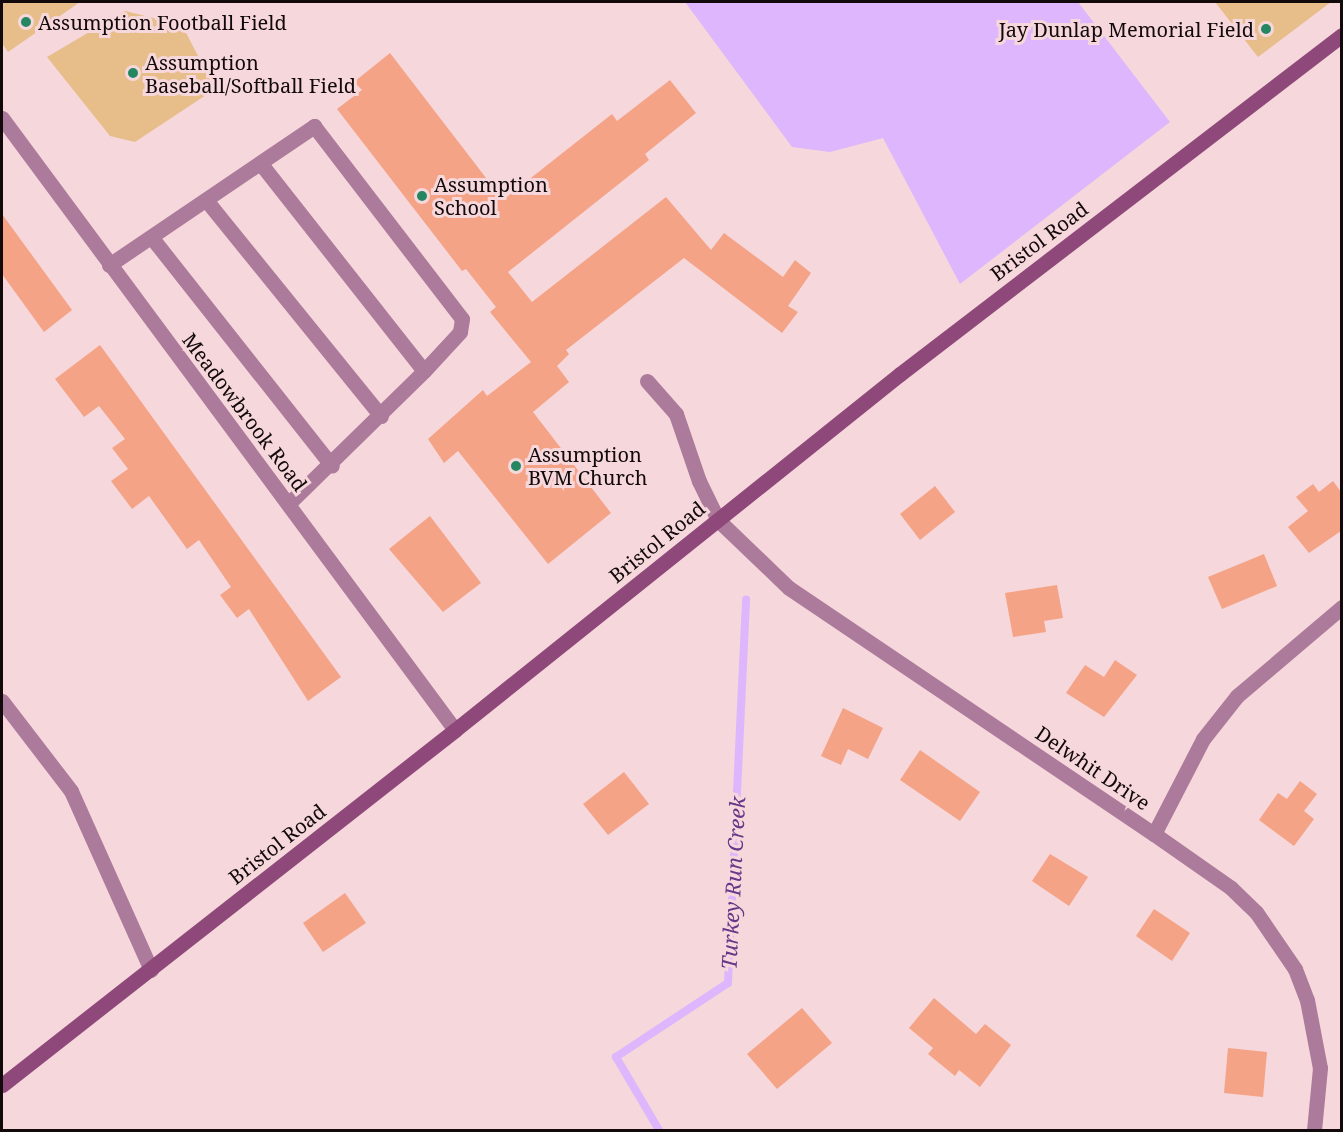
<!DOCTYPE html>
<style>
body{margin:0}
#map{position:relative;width:1343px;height:1132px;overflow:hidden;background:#f6d7db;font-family:"Noto Serif",serif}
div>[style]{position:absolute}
.green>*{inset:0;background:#e7bd8a}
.water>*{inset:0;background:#ddb6fd}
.stream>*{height:8px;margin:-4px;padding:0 4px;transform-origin:4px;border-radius:4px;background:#ddb6fd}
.building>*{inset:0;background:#f4a386}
.lane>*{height:15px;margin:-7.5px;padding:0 7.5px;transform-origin:7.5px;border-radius:7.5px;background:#ac7b9b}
.street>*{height:15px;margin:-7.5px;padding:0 7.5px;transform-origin:7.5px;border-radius:7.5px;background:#ac7b9b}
.secondary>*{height:15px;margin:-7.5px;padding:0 7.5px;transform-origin:7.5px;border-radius:7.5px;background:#8e497a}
.dots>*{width:16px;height:16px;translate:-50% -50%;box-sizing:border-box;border:3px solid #f6d7db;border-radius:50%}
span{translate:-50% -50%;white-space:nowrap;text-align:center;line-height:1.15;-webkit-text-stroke:6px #f6d7db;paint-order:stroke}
.poi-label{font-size:20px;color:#12090a}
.left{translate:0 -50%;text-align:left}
.right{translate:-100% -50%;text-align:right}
.street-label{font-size:20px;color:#12090a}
.water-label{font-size:21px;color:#673789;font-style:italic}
.frame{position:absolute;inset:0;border:3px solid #12090a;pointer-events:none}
</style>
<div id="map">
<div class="green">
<i style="clip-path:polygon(2px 2px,80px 2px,8px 52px,2px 43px)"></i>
<i style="clip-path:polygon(1215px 2px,1331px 2px,1258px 57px)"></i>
<i style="clip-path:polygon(125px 11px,182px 25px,215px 89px,135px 142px,110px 136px,47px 57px)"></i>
</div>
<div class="water">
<i style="clip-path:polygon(685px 2px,1078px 2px,1170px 122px,960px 284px,883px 138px,830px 152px,792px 147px)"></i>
</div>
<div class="stream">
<i style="left:659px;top:1130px;width:85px;rotate:-120.5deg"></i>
<i style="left:616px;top:1057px;width:134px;rotate:-33.5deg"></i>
<i style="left:728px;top:983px;width:384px;rotate:-87.3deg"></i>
</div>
<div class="building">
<i style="clip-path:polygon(390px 53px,503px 200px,612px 114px,617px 121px,670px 80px,696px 113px,645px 154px,649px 160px,508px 272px,532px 302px,666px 197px,711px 250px,724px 233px,783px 277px,795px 260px,811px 273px,788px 306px,798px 312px,782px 333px,684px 258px,566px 350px,569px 354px,557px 366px,569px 382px,533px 412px,611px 513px,548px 564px,458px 451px,444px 463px,428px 439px,483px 390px,487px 396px,531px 362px,490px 312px,496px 307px,466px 269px,462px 271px,337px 109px,362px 90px,354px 82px)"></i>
<i style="clip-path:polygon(2px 214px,72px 310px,44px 332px,2px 274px)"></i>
<i style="clip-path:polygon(100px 345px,341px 677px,308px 701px,249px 609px,237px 618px,220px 595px,231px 587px,199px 540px,187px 549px,149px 496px,132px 509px,111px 481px,128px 469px,112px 448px,125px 439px,99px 406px,84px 417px,55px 379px)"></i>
<i style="clip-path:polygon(1333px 481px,1341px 492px,1341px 531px,1309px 553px,1288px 527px,1308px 511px,1296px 497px,1313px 484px,1319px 492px)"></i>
<i style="clip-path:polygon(935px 486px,955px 512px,920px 540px,900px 514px)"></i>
<i style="clip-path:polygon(430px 516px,481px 583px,443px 612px,389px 549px)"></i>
<i style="clip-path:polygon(1264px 554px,1277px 586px,1222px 609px,1208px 577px)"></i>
<i style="clip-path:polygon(1057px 585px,1063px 618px,1044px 621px,1046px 632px,1013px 637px,1005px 593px)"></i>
<i style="clip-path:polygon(1115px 660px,1137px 675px,1104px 717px,1066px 693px,1085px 665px,1104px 677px)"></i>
<i style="clip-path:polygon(843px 708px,883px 728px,868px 759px,848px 749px,841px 765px,821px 756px)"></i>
<i style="clip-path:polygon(920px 750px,980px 792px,960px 821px,900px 780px)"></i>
<i style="clip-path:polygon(624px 772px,649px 804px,608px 835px,583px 804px)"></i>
<i style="clip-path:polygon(1300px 781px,1317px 794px,1304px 811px,1314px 819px,1294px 846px,1259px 820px,1278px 793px,1287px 799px)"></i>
<i style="clip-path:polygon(1050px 854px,1088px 877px,1069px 906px,1032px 881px)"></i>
<i style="clip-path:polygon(345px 893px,366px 923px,323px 952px,303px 923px)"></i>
<i style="clip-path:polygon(1154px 909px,1190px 933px,1172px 961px,1136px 936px)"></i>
<i style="clip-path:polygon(934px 998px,976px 1034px,985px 1024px,1011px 1045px,980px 1087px,959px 1070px,955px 1076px,928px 1054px,933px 1048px,909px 1028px)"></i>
<i style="clip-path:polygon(802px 1008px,832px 1043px,777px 1089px,747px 1054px)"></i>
<i style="clip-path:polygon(1228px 1048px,1267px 1052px,1263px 1097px,1224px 1093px)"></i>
</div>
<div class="lane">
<i style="left:261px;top:164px;width:263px;rotate:51.8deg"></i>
<i style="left:206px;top:200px;width:278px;rotate:51deg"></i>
<i style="left:152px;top:238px;width:290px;rotate:51.7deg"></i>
<i style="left:109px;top:265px;width:248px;rotate:-34.1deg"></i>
<i style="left:314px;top:126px;width:243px;rotate:52.5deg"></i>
<i style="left:462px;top:319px;width:13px;rotate:99deg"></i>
<i style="left:460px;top:332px;width:53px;rotate:132.7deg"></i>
<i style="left:424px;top:371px;width:190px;rotate:135.6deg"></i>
<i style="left:647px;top:381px;width:44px;rotate:48.7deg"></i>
<i style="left:676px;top:414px;width:71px;rotate:71.1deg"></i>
<i style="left:699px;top:481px;width:43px;rotate:64deg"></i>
<i style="left:2px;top:701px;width:113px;rotate:52.5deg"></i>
<i style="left:71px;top:791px;width:196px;rotate:65.9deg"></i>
</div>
<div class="street">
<i style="left:2px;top:118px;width:761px;rotate:53.49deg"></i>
<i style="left:718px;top:520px;width:98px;rotate:43.8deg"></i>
<i style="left:789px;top:588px;width:440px;rotate:34deg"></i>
<i style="left:1154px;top:834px;width:94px;rotate:35deg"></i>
<i style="left:1231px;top:888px;width:35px;rotate:44deg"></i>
<i style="left:1256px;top:912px;width:69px;rotate:55.6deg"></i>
<i style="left:1295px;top:969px;width:33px;rotate:69deg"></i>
<i style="left:1307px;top:1000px;width:69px;rotate:79.2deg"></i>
<i style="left:1320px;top:1068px;width:62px;rotate:95.5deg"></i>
<i style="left:1154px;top:834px;width:107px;rotate:-62.7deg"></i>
<i style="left:1203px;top:739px;width:55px;rotate:-51.7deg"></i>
<i style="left:1237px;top:696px;width:138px;rotate:-40.3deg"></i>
</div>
<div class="secondary">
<i style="left:2px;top:1085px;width:576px;rotate:-38.08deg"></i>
<i style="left:455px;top:730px;width:570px;rotate:-38.66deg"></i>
<i style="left:900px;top:374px;width:557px;rotate:-37.49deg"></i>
</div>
<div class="dots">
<i style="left:26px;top:22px;background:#258761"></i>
<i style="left:1266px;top:29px;background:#258761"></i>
<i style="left:133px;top:73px;background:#258761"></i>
<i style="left:422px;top:196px;background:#258761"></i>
<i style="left:516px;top:466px;background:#258761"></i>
</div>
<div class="poi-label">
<span class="left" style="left:38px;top:22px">Assumption Football Field</span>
<span class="right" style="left:1254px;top:29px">Jay Dunlap Memorial Field</span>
<span class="left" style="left:145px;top:74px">Assumption<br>Baseball/Softball Field</span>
<span class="left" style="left:434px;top:196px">Assumption<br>School</span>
<span class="left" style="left:528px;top:466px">Assumption<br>BVM Church</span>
</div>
<div class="street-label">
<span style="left:1039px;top:241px;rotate:-37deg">Bristol Road</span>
<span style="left:245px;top:412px;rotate:53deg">Meadowbrook Road</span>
<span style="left:657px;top:542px;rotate:-39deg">Bristol Road</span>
<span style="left:1093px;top:768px;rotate:34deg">Delwhit Drive</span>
<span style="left:277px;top:844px;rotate:-38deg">Bristol Road</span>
</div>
<div class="water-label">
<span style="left:733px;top:883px;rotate:-87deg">Turkey Run Creek</span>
</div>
<div class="frame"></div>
</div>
